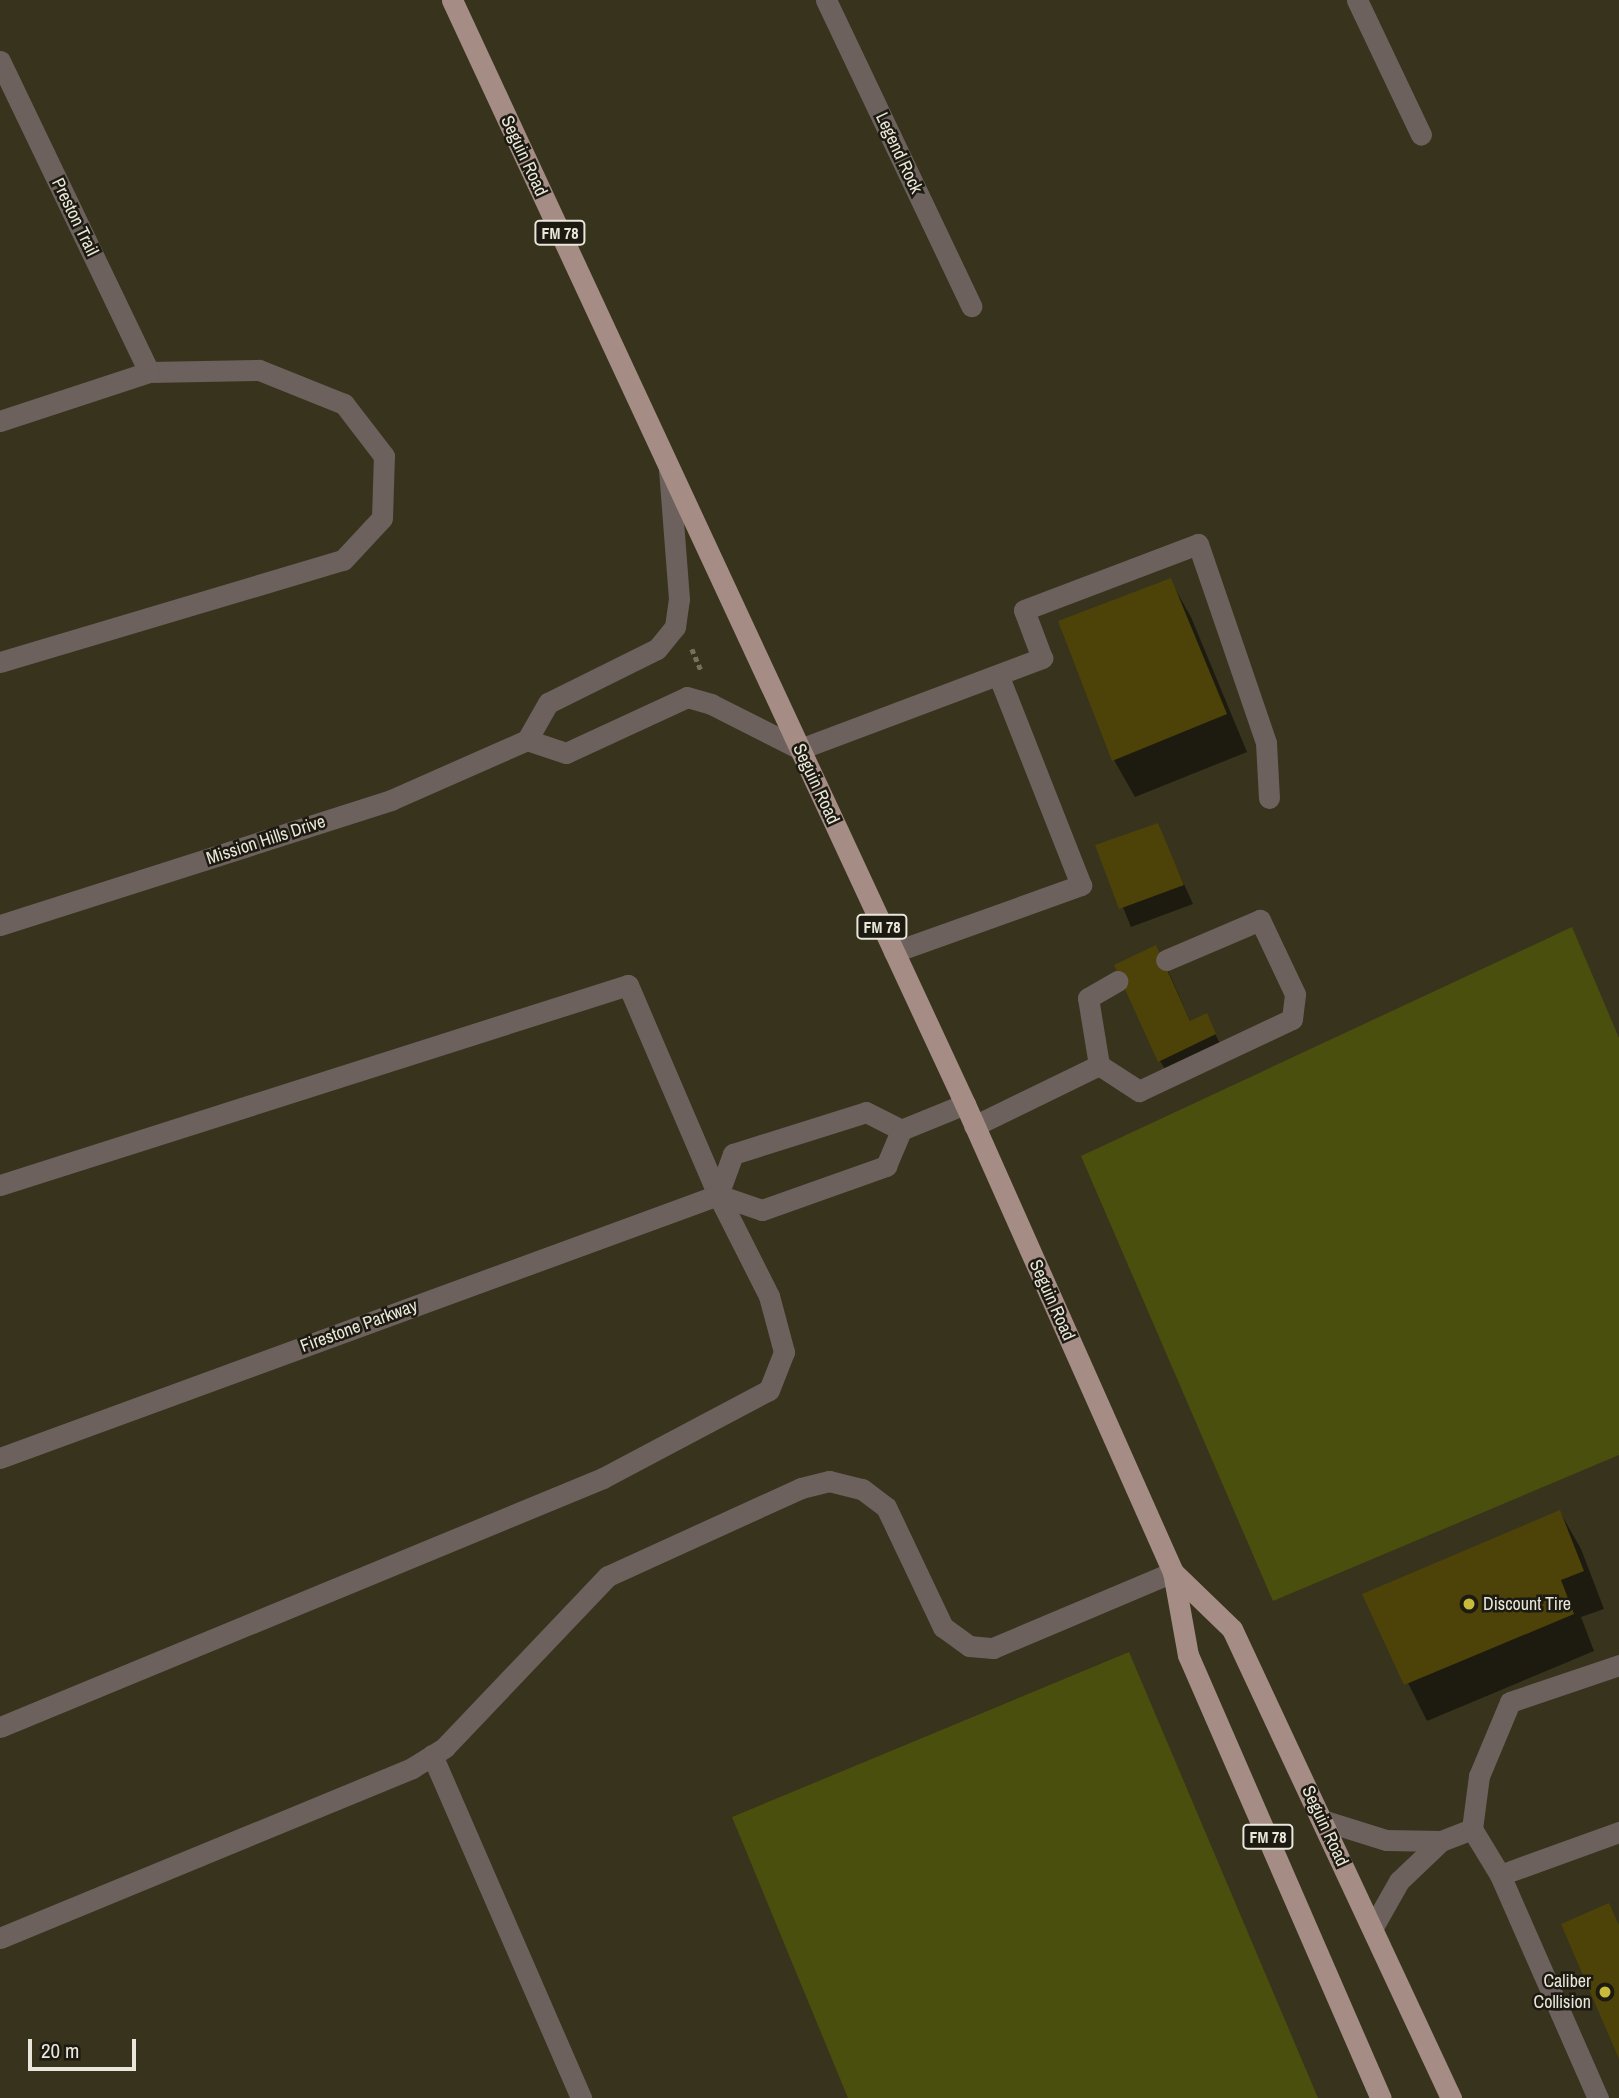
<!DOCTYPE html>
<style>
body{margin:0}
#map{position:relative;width:1619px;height:2098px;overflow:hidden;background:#37331d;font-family:"Archivo Narrow",sans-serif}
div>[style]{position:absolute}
.green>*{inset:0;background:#4b4f0d}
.shadow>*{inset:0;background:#0007}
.building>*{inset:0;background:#4d4309}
.path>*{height:4.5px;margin-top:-2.25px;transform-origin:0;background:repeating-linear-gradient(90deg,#73705d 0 5px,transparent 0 8.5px)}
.lane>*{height:21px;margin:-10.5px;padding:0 10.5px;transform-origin:10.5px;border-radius:10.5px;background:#6c615d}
.street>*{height:21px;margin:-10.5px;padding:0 10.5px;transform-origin:10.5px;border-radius:10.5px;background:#6c615d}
.primary>*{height:21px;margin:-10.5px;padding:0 10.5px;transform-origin:10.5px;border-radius:10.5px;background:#a58d86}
.dots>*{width:19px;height:19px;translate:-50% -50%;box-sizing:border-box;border:4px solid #1c1a11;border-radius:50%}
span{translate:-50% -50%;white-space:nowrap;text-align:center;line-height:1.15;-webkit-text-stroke:5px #1c1a11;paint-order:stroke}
.shield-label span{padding:2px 5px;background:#1c1a11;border:2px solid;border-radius:5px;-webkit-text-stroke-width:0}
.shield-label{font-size:16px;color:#e9e7da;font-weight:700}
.street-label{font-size:18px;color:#e9e7da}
.poi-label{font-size:18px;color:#e9e7da}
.left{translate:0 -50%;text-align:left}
.right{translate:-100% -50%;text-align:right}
.scale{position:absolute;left:28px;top:2039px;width:108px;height:32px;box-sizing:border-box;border:4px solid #e9e7da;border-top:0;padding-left:9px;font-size:21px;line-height:24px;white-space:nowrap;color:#e9e7da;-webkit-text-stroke:5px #1c1a11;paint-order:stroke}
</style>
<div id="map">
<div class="green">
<i style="clip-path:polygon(1572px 927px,1619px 1038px,1619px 1455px,1273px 1601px,1081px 1156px)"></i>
<i style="clip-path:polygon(1129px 1652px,1318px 2098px,848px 2098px,732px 1817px)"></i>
</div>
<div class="shadow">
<i style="clip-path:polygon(1170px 580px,1191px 617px,1247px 752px,1135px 797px,1114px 760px,1060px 622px)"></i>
<i style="clip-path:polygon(1157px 825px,1193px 904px,1131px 927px,1098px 846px)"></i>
<i style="clip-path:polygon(1166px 966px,1191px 1023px,1206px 1015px,1225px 1054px,1171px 1079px,1160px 1061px)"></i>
<i style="clip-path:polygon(1560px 1512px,1581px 1549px,1604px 1609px,1581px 1617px,1594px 1651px,1427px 1721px,1364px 1595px)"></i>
</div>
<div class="building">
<i style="clip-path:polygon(1171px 578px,1227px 714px,1112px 761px,1058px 621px)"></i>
<i style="clip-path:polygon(1158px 823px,1184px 885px,1119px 909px,1095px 845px)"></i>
<i style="clip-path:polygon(1156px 945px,1190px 1021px,1207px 1013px,1216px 1034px,1158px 1062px,1114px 965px)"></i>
<i style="clip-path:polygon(1560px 1510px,1584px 1571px,1561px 1580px,1574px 1614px,1404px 1685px,1362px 1594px)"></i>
<i style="clip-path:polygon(1609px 1903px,1619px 1925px,1619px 2059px,1561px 1924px)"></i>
</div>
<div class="path">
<i style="left:692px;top:649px;width:23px;rotate:67deg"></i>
</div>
<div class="lane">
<i style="left:0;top:662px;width:358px;rotate:-16.6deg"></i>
<i style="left:343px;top:560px;width:57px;rotate:-47.1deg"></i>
<i style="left:382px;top:518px;width:62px;rotate:-88.2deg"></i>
<i style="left:384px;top:456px;width:66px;rotate:-127.6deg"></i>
<i style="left:344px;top:404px;width:92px;rotate:-158.2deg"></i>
<i style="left:259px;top:370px;width:110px;rotate:179deg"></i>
<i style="left:800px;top:749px;width:259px;rotate:-20.6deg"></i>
<i style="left:1042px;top:658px;width:51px;rotate:-110.6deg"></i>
<i style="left:1024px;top:610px;width:186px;rotate:-20.8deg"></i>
<i style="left:1198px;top:544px;width:210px;rotate:71.1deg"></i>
<i style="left:1266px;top:743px;width:55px;rotate:86.9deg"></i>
<i style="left:894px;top:952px;width:199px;rotate:-19.7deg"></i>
<i style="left:1081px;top:885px;width:224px;rotate:-111.5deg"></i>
<i style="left:1099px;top:1065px;width:68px;rotate:-99.3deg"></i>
<i style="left:1088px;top:998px;width:34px;rotate:-30deg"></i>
<i style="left:974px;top:1126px;width:139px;rotate:-26deg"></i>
<i style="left:1099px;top:1065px;width:48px;rotate:33deg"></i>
<i style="left:1139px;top:1091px;width:169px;rotate:-25.2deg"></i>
<i style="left:1292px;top:1019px;width:25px;rotate:-83deg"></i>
<i style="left:1295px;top:994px;width:82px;rotate:-115.3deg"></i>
<i style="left:1260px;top:920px;width:102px;rotate:156.9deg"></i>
<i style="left:0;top:1185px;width:659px;rotate:-17.67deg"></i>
<i style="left:628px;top:985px;width:228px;rotate:66.8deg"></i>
<i style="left:718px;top:1195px;width:113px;rotate:63.2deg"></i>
<i style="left:769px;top:1296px;width:58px;rotate:75deg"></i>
<i style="left:784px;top:1352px;width:41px;rotate:111.5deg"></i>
<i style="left:769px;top:1390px;width:188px;rotate:152.1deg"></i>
<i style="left:603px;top:1478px;width:652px;rotate:157.56deg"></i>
<i style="left:432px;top:1755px;width:374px;rotate:66.5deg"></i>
<i style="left:1322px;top:1820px;width:67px;rotate:17.4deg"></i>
<i style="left:1386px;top:1840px;width:55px;rotate:1deg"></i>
<i style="left:1441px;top:1841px;width:33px;rotate:-21deg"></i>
<i style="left:1472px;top:1829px;width:53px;rotate:-82.5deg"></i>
<i style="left:1479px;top:1776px;width:80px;rotate:-67.3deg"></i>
<i style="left:1510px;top:1702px;width:115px;rotate:-18.7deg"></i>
<i style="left:1472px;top:1829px;width:54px;rotate:58.7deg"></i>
<i style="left:1500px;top:1875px;width:244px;rotate:66.3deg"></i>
<i style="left:1500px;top:1875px;width:127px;rotate:-19.9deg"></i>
<i style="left:1373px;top:1927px;width:53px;rotate:-60.5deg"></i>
<i style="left:1399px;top:1881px;width:58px;rotate:-43.6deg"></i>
<i style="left:0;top:1938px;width:446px;rotate:-22.4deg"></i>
<i style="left:412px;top:1768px;width:39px;rotate:-32deg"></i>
<i style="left:445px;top:1747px;width:236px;rotate:-46.4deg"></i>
<i style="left:608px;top:1576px;width:212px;rotate:-24.5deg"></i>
<i style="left:801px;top:1488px;width:29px;rotate:-14deg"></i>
<i style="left:829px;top:1481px;width:34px;rotate:14deg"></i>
<i style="left:862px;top:1489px;width:30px;rotate:37deg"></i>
<i style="left:886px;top:1507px;width:133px;rotate:64.6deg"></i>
<i style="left:943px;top:1627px;width:32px;rotate:36deg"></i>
<i style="left:969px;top:1646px;width:24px;rotate:5deg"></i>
<i style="left:993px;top:1648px;width:195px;rotate:-22.9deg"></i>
</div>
<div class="street">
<i style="left:826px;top:0;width:339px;rotate:64.6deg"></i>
<i style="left:1357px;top:0;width:149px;rotate:64.6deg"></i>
<i style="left:0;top:61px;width:345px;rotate:64.4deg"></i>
<i style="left:149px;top:372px;width:157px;rotate:161.8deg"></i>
<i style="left:527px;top:740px;width:41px;rotate:18.4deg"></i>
<i style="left:566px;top:753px;width:133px;rotate:-24.8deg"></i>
<i style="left:687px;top:697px;width:25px;rotate:16deg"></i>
<i style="left:711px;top:704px;width:100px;rotate:26.8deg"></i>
<i style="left:0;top:925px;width:410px;rotate:-17.7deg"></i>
<i style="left:391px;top:800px;width:149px;rotate:-23.8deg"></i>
<i style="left:527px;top:740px;width:43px;rotate:-60.4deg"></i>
<i style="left:548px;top:703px;width:122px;rotate:-26.4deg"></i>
<i style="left:657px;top:649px;width:28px;rotate:-51deg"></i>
<i style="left:675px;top:627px;width:28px;rotate:-82deg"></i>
<i style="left:679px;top:599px;width:130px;rotate:-94.4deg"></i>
<i style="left:718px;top:1195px;width:44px;rotate:-69.9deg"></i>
<i style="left:733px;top:1154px;width:139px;rotate:-17.5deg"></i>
<i style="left:866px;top:1112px;width:39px;rotate:27deg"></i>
<i style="left:0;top:1458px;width:765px;rotate:-20.12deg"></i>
<i style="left:718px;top:1195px;width:46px;rotate:18.8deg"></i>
<i style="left:762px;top:1210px;width:132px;rotate:-19.5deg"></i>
<i style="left:886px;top:1166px;width:39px;rotate:-67deg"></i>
<i style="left:901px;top:1130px;width:69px;rotate:-22.1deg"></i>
</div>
<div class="primary">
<i style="left:452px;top:0;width:1217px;rotate:65.08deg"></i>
<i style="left:965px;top:1104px;width:512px;rotate:66.04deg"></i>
<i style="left:1173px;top:1572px;width:84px;rotate:79.8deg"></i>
<i style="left:1188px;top:1655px;width:483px;rotate:66.5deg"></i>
<i style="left:1173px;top:1572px;width:82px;rotate:44deg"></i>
<i style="left:1232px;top:1629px;width:518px;rotate:64.97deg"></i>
</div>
<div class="dots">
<i style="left:1469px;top:1604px;background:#c9bb3a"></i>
<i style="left:1605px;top:1992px;background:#c9bb3a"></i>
</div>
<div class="shield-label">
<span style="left:560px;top:233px">FM 78</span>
<span style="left:882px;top:927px">FM 78</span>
<span style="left:1268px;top:1837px">FM 78</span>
</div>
<div class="street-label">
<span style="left:899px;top:153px;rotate:65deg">Legend Rock</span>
<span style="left:524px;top:156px;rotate:65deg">Seguin Road</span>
<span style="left:75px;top:217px;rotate:64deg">Preston Trail</span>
<span style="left:816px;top:784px;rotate:65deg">Seguin Road</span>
<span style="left:266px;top:840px;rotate:-18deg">Mission Hills Drive</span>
<span style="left:1052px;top:1300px;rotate:66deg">Seguin Road</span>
<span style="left:359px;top:1326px;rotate:-20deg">Firestone Parkway</span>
<span style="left:1325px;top:1826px;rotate:65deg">Seguin Road</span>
</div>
<div class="poi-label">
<span class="left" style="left:1483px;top:1604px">Discount Tire</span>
<span class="right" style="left:1591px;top:1992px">Caliber<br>Collision</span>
</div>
<div class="scale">20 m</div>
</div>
